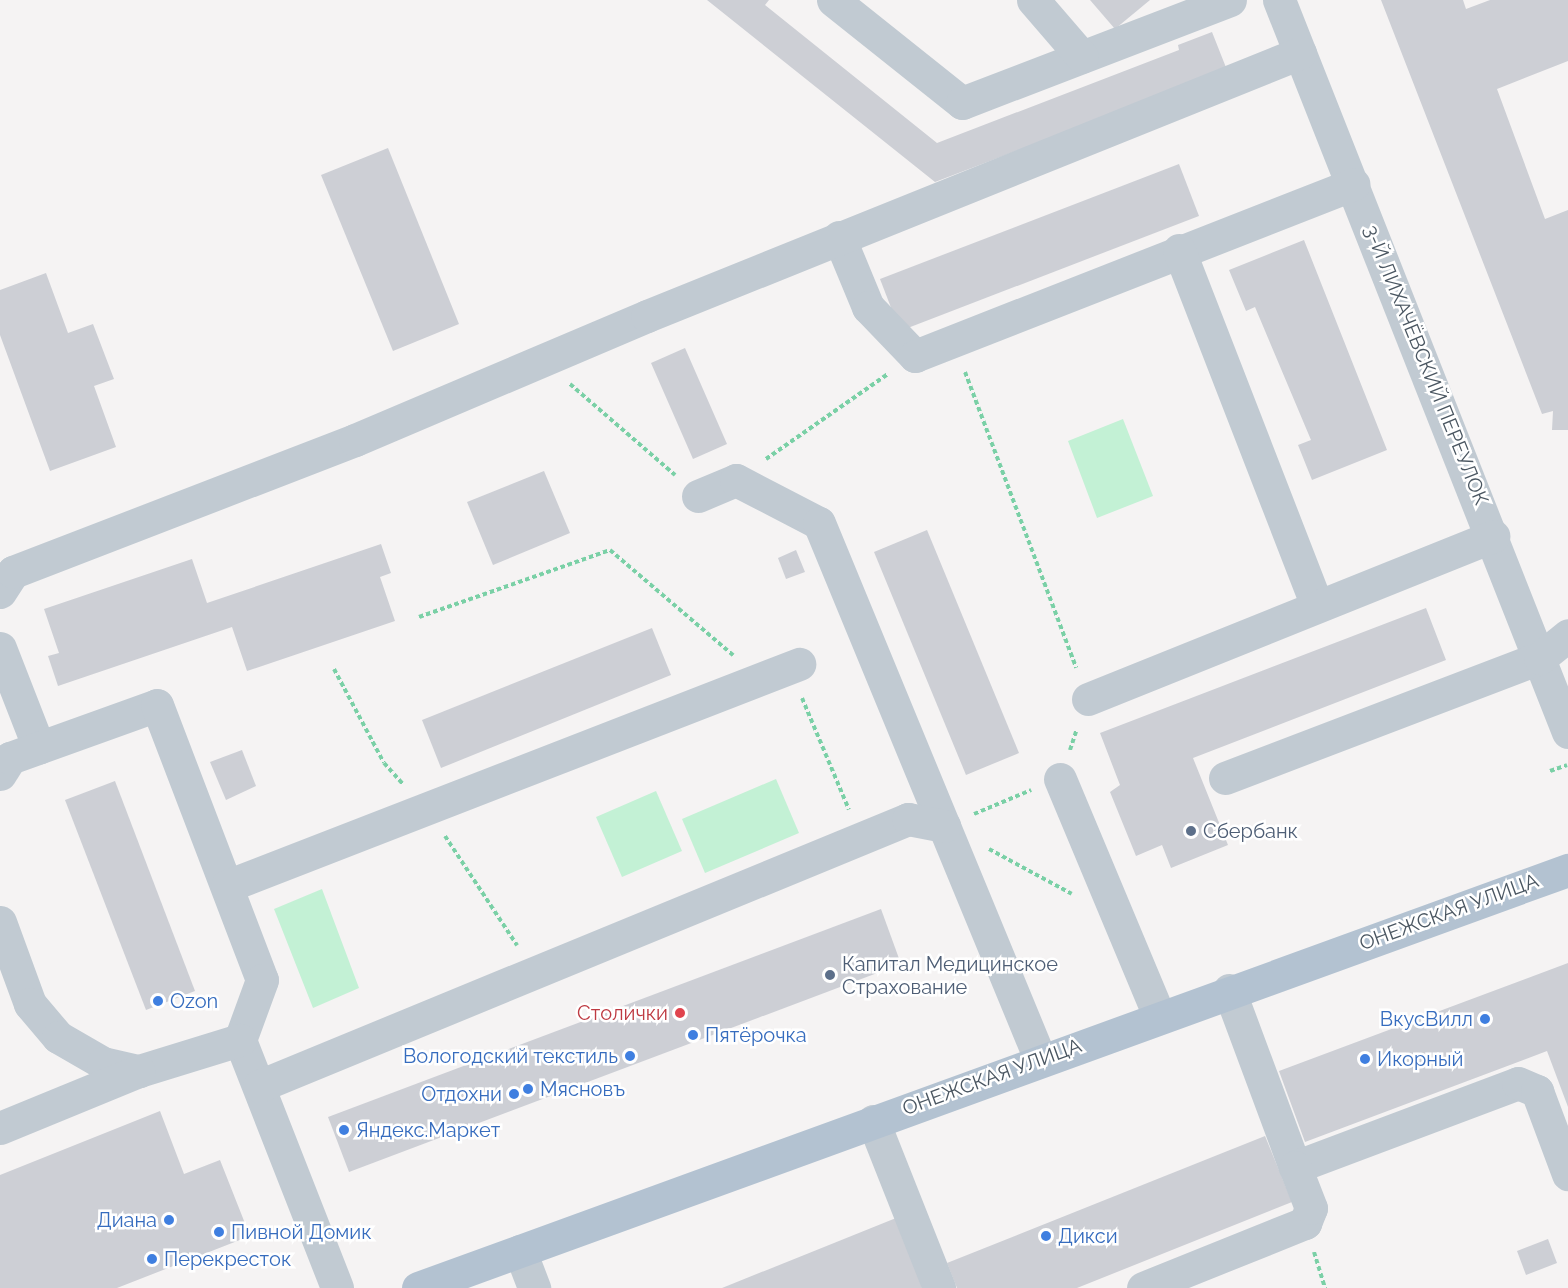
<!DOCTYPE html>
<meta charset="utf-8">
<style>
body{margin:0}
#map{position:relative;width:1568px;height:1288px;overflow:hidden;background:#f5f3f3;font-family:Raleway,sans-serif}
div>[style]{position:absolute}
.green>*{inset:0;background:#c3f1d5}
.building>*{inset:0;background:#cdcfd5}
.path>*{height:4px;margin-top:-2px;transform-origin:0;background:repeating-linear-gradient(90deg,#7ad0a6 0 4.5px,transparent 0 7.5px)}
.minor>*{height:33px;margin:-16.5px;padding:0 16.5px;transform-origin:16.5px;border-radius:16.5px;background:#c1cad2}
.major>*{height:33px;margin:-16.5px;padding:0 16.5px;transform-origin:16.5px;border-radius:16.5px;background:#b3c2d1}
.dots>*{width:16px;height:16px;translate:-50% -50%;box-sizing:border-box;border:3px solid #fff;border-radius:50%}
span{translate:-50% -50%;white-space:nowrap;text-align:center;line-height:1.15;-webkit-text-stroke:5px #fff;paint-order:stroke}
.street-label{font-size:20px;color:#4a5661}
.service-label{font-size:20px;color:#4e5e75}
.left{translate:0 -50%;text-align:left}
.shop-label{font-size:20px;color:#366cbe}
.right{translate:-100% -50%;text-align:right}
.health-label{font-size:20px;color:#be3a42}
</style>
<div id="map">
<div class="green">
<i style="clip-path:polygon(1123px 419px,1153px 496px,1097px 518px,1068px 441px)"></i>
<i style="clip-path:polygon(776px 779px,799px 833px,705px 873px,682px 819px)"></i>
<i style="clip-path:polygon(656px 791px,682px 851px,622px 877px,596px 817px)"></i>
<i style="clip-path:polygon(322px 889px,359px 988px,313px 1008px,274px 909px)"></i>
</div>
<div class="building">
<i style="clip-path:polygon(707px 0,769px 0,765px 5px,937px 143px,1179px 50px,1178px 45px,1212px 32px,1227px 70px,935px 182px)"></i>
<i style="clip-path:polygon(1090px 0,1150px 0,1115px 29px)"></i>
<i style="clip-path:polygon(1381px 0,1463px 0,1466px 9px,1490px 0,1568px 0,1568px 61px,1497px 89px,1545px 219px,1568px 210px,1568px 430px,1552px 430px,1553px 411px,1542px 414px)"></i>
<i style="clip-path:polygon(388px 148px,459px 324px,393px 351px,321px 175px)"></i>
<i style="clip-path:polygon(1179px 164px,1199px 216px,900px 331px,880px 279px)"></i>
<i style="clip-path:polygon(1304px 240px,1387px 450px,1312px 480px,1298px 445px,1311px 440px,1255px 307px,1246px 311px,1229px 270px)"></i>
<i style="clip-path:polygon(46px 273px,68px 333px,93px 324px,114px 379px,94px 386px,116px 447px,50px 471px,0 335px,0 290px)"></i>
<i style="clip-path:polygon(685px 348px,727px 444px,693px 459px,651px 363px)"></i>
<i style="clip-path:polygon(544px 471px,570px 533px,493px 565px,467px 502px)"></i>
<i style="clip-path:polygon(927px 530px,1019px 753px,966px 775px,874px 552px)"></i>
<i style="clip-path:polygon(381px 544px,391px 573px,380px 577px,395px 621px,247px 671px,232px 627px,58px 686px,48px 656px,59px 653px,44px 609px,192px 559px,207px 603px)"></i>
<i style="clip-path:polygon(796px 550px,805px 572px,786px 579px,778px 558px)"></i>
<i style="clip-path:polygon(1426px 608px,1446px 660px,1193px 758px,1228px 845px,1171px 868px,1162px 845px,1136px 856px,1110px 792px,1120px 785px,1100px 733px)"></i>
<i style="clip-path:polygon(652px 628px,671px 675px,441px 768px,422px 720px)"></i>
<i style="clip-path:polygon(242px 750px,256px 786px,226px 800px,210px 762px)"></i>
<i style="clip-path:polygon(115px 781px,195px 991px,146px 1010px,65px 800px)"></i>
<i style="clip-path:polygon(881px 909px,901px 964px,349px 1172px,328px 1117px)"></i>
<i style="clip-path:polygon(1568px 963px,1568px 1107px,1547px 1051px,1305px 1142px,1279px 1071px)"></i>
<i style="clip-path:polygon(160px 1111px,184px 1174px,220px 1160px,250px 1236px,117px 1288px,0 1288px,0 1175px)"></i>
<i style="clip-path:polygon(1265px 1136px,1292px 1202px,1077px 1288px,957px 1288px,947px 1263px)"></i>
<i style="clip-path:polygon(901px 1216px,922px 1288px,722px 1288px)"></i>
<i style="clip-path:polygon(1548px 1239px,1557px 1263px,1526px 1275px,1517px 1251px)"></i>
</div>
<div class="path">
<i style="left:965px;top:372px;width:316px;rotate:69.4deg"></i>
<i style="left:570px;top:384px;width:139px;rotate:40.9deg"></i>
<i style="left:766px;top:459px;width:149px;rotate:-34.9deg"></i>
<i style="left:419px;top:617px;width:202px;rotate:-19.3deg"></i>
<i style="left:610px;top:550px;width:162px;rotate:40.5deg"></i>
<i style="left:334px;top:669px;width:106px;rotate:62deg"></i>
<i style="left:384px;top:763px;width:28px;rotate:48deg"></i>
<i style="left:802px;top:698px;width:121px;rotate:67.2deg"></i>
<i style="left:1070px;top:750px;width:22px;rotate:-72deg"></i>
<i style="left:1550px;top:771px;width:18px;rotate:-19deg"></i>
<i style="left:974px;top:814px;width:62px;rotate:-22.8deg"></i>
<i style="left:445px;top:836px;width:131px;rotate:56.6deg"></i>
<i style="left:989px;top:849px;width:94px;rotate:28.5deg"></i>
<i style="left:1314px;top:1252px;width:38px;rotate:73deg"></i>
</div>
<div class="minor">
<i style="left:833px;top:0;width:165px;rotate:38.6deg"></i>
<i style="left:962px;top:103px;width:287px;rotate:-21deg"></i>
<i style="left:1033px;top:0;width:75px;rotate:49.3deg"></i>
<i style="left:1279px;top:0;width:787px;rotate:68.46deg"></i>
<i style="left:839px;top:237px;width:76px;rotate:67.5deg"></i>
<i style="left:868px;top:307px;width:68px;rotate:46.2deg"></i>
<i style="left:915px;top:356px;width:471px;rotate:-21.4deg"></i>
<i style="left:1179px;top:250px;width:381px;rotate:68.8deg"></i>
<i style="left:698px;top:496px;width:41px;rotate:-22.8deg"></i>
<i style="left:736px;top:480px;width:93px;rotate:27.4deg"></i>
<i style="left:819px;top:523px;width:580px;rotate:67.59deg"></i>
<i style="left:0;top:592px;width:24px;rotate:-57deg"></i>
<i style="left:13px;top:572px;width:367px;rotate:-21.1deg"></i>
<i style="left:355px;top:440px;width:317px;rotate:-23deg"></i>
<i style="left:647px;top:316px;width:704px;rotate:-21.94deg"></i>
<i style="left:0;top:648px;width:107px;rotate:68.7deg"></i>
<i style="left:1088px;top:699px;width:437px;rotate:-21.9deg"></i>
<i style="left:0;top:774px;width:19px;rotate:-58deg"></i>
<i style="left:10px;top:758px;width:156px;rotate:-19.8deg"></i>
<i style="left:157px;top:705px;width:294px;rotate:69.1deg"></i>
<i style="left:262px;top:980px;width:64px;rotate:110.1deg"></i>
<i style="left:240px;top:1040px;width:266px;rotate:68.6deg"></i>
<i style="left:1225px;top:778px;width:337px;rotate:-20.9deg"></i>
<i style="left:1540px;top:658px;width:36px;rotate:-39deg"></i>
<i style="left:1060px;top:779px;width:257px;rotate:67.3deg"></i>
<i style="left:227px;top:886px;width:614px;rotate:-21.21deg"></i>
<i style="left:0;top:922px;width:87px;rotate:69.9deg"></i>
<i style="left:30px;top:1004px;width:43px;rotate:49.7deg"></i>
<i style="left:58px;top:1037px;width:52px;rotate:30deg"></i>
<i style="left:103px;top:1063px;width:37px;rotate:13deg"></i>
<i style="left:139px;top:1071px;width:106px;rotate:-17.1deg"></i>
<i style="left:1229px;top:990px;width:189px;rotate:69.6deg"></i>
<i style="left:1295px;top:1167px;width:238px;rotate:-20.6deg"></i>
<i style="left:1518px;top:1083px;width:21px;rotate:23deg"></i>
<i style="left:1537px;top:1091px;width:89px;rotate:69.5deg"></i>
<i style="left:259px;top:1086px;width:702px;rotate:-22.36deg"></i>
<i style="left:908px;top:819px;width:37px;rotate:11deg"></i>
<i style="left:873px;top:1121px;width:180px;rotate:68.4deg"></i>
<i style="left:0;top:1128px;width:150px;rotate:-22.3deg"></i>
<i style="left:520px;top:1251px;width:40px;rotate:69deg"></i>
<i style="left:1143px;top:1288px;width:175px;rotate:-21.9deg"></i>
<i style="left:1305px;top:1223px;width:16px;rotate:-68deg"></i>
<i style="left:1311px;top:1208px;width:44px;rotate:-111.3deg"></i>
</div>
<div class="major">
<i style="left:418px;top:1288px;width:1224px;rotate:-19.98deg"></i>
</div>
<div class="dots">
<i style="left:1191px;top:831px;background:#5c6f8a"></i>
<i style="left:830px;top:975px;background:#5c6f8a"></i>
<i style="left:158px;top:1001px;background:#3f7fe0"></i>
<i style="left:680px;top:1013px;background:#e0444e"></i>
<i style="left:1485px;top:1019px;background:#3f7fe0"></i>
<i style="left:693px;top:1035px;background:#3f7fe0"></i>
<i style="left:630px;top:1056px;background:#3f7fe0"></i>
<i style="left:1365px;top:1059px;background:#3f7fe0"></i>
<i style="left:528px;top:1089px;background:#3f7fe0"></i>
<i style="left:514px;top:1094px;background:#3f7fe0"></i>
<i style="left:344px;top:1130px;background:#3f7fe0"></i>
<i style="left:169px;top:1220px;background:#3f7fe0"></i>
<i style="left:219px;top:1232px;background:#3f7fe0"></i>
<i style="left:1046px;top:1236px;background:#3f7fe0"></i>
<i style="left:152px;top:1259px;background:#3f7fe0"></i>
</div>
<div class="street-label">
<span style="left:1426px;top:365px;rotate:68deg">3-Й ЛИХАЧЁВСКИЙ ПЕРЕУЛОК</span>
<span style="left:1449px;top:912px;rotate:-20deg">ОНЕЖСКАЯ УЛИЦА</span>
<span style="left:992px;top:1077px;rotate:-20deg">ОНЕЖСКАЯ УЛИЦА</span>
</div>
<div class="service-label">
<span class="left" style="left:1203px;top:831px">Сбербанк</span>
<span class="left" style="left:842px;top:976px">Капитал Медицинское<br>Страхование</span>
</div>
<div class="shop-label">
<span class="left" style="left:170px;top:1001px">Ozon</span>
<span class="right" style="left:1473px;top:1019px">ВкусВилл</span>
<span class="left" style="left:705px;top:1035px">Пятёрочка</span>
<span class="right" style="left:618px;top:1056px">Вологодский текстиль</span>
<span class="left" style="left:1377px;top:1059px">Икорный</span>
<span class="left" style="left:540px;top:1089px">Мясновъ</span>
<span class="right" style="left:502px;top:1094px">Отдохни</span>
<span class="left" style="left:356px;top:1130px">Яндекс.Маркет</span>
<span class="right" style="left:157px;top:1220px">Диана</span>
<span class="left" style="left:231px;top:1232px">Пивной Домик</span>
<span class="left" style="left:1058px;top:1236px">Дикси</span>
<span class="left" style="left:164px;top:1259px">Перекресток</span>
</div>
<div class="health-label">
<span class="right" style="left:668px;top:1013px">Столички</span>
</div>
</div>
